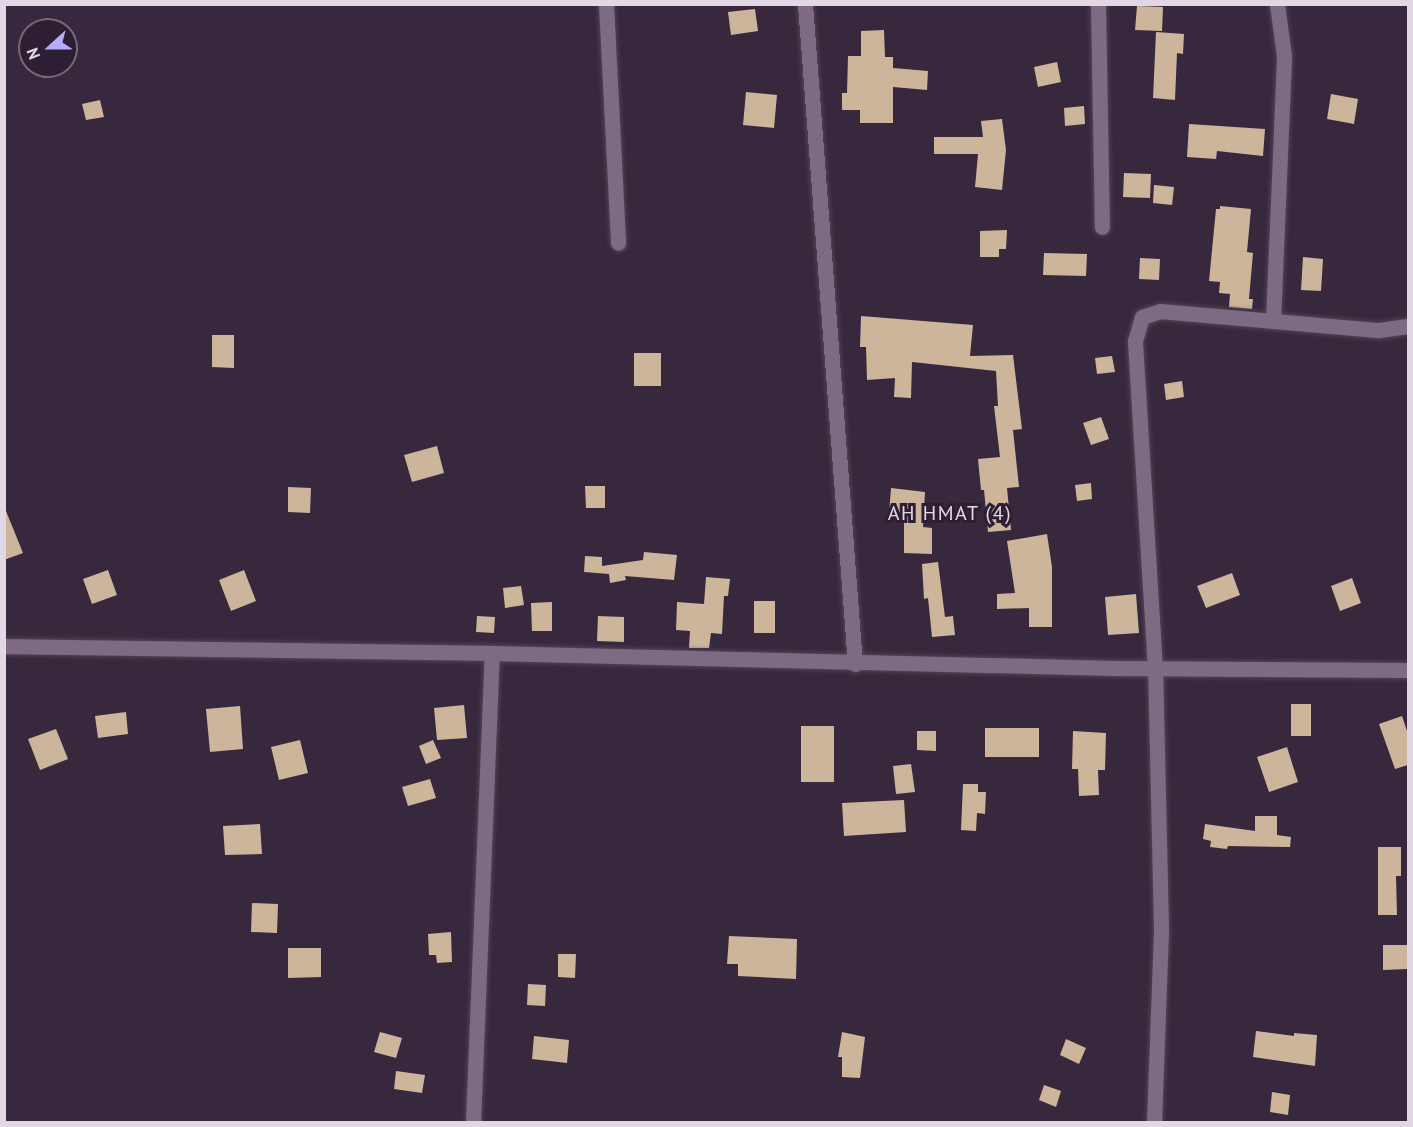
<!DOCTYPE html>
<style>
body{margin:0}
#map{position:relative;width:1413px;height:1127px;overflow:hidden;background:#38283d;font-family:"PT Sans",sans-serif}
div>[style]{position:absolute}
.building>*{inset:0;background:#ccb59b}
.roads{filter:drop-shadow(0 0 2px #524456) drop-shadow(0 0 2px #524456)}
.minor>*{height:15px;margin:-7.5px;padding:0 7.5px;transform-origin:7.5px;border-radius:7.5px;background:#7d6b84}
span{translate:-50% -50%;white-space:nowrap;text-align:center;line-height:1.15;-webkit-text-stroke:6px #2e1e33;paint-order:stroke}
.quarter-label{font-size:20px;color:#e2d8e5;letter-spacing:1.5px}
.frame{position:absolute;inset:0;border:6px solid #e2d8e5;pointer-events:none}
.north{position:absolute;left:18px;top:18px;width:60px;height:60px;box-sizing:border-box;background:#2e1e33;border:2px solid #76687a;border-radius:50%;rotate:249deg;font-size:16px;font-weight:700;line-height:24px;text-align:center;color:#e2d8e5}
.north::after{content:'';display:block;margin:auto;width:21px;height:27px;background:#b3adf9;clip-path:polygon(50% 0,100% 100%,50% 72%,0 100%)}
</style>
<div id="map">
<div class="building">
<i style="clip-path:polygon(1137px 6px,1163px 7px,1162px 31px,1135px 30px)"></i>
<i style="clip-path:polygon(755px 9px,758px 31px,731px 35px,728px 12px)"></i>
<i style="clip-path:polygon(884px 30px,885px 57px,893px 57px,893px 68px,928px 71px,927px 90px,893px 87px,893px 123px,860px 123px,860px 110px,842px 110px,842px 93px,847px 93px,848px 56px,861px 56px,861px 31px)"></i>
<i style="clip-path:polygon(1156px 32px,1184px 34px,1183px 54px,1177px 53px,1175px 100px,1153px 98px)"></i>
<i style="clip-path:polygon(1057px 62px,1061px 82px,1038px 87px,1034px 67px)"></i>
<i style="clip-path:polygon(746px 92px,777px 95px,774px 128px,743px 125px)"></i>
<i style="clip-path:polygon(1331px 94px,1358px 99px,1354px 124px,1327px 119px)"></i>
<i style="clip-path:polygon(100px 100px,104px 117px,86px 120px,82px 104px)"></i>
<i style="clip-path:polygon(1084px 106px,1085px 124px,1065px 126px,1064px 108px)"></i>
<i style="clip-path:polygon(1002px 119px,1006px 150px,1002px 190px,975px 187px,978px 154px,934px 154px,934px 137px,983px 137px,981px 121px)"></i>
<i style="clip-path:polygon(1189px 124px,1265px 129px,1263px 156px,1217px 151px,1216px 159px,1187px 157px)"></i>
<i style="clip-path:polygon(1124px 173px,1151px 174px,1150px 198px,1123px 197px)"></i>
<i style="clip-path:polygon(1154px 185px,1174px 187px,1172px 205px,1153px 203px)"></i>
<i style="clip-path:polygon(1220px 206px,1251px 209px,1247px 252px,1253px 253px,1249px 299px,1253px 299px,1252px 309px,1229px 307px,1230px 294px,1219px 293px,1220px 282px,1209px 281px,1216px 209px,1220px 209px)"></i>
<i style="clip-path:polygon(1007px 230px,1006px 249px,999px 249px,999px 257px,980px 257px,980px 231px)"></i>
<i style="clip-path:polygon(1044px 253px,1087px 254px,1086px 276px,1043px 275px)"></i>
<i style="clip-path:polygon(1303px 257px,1323px 259px,1321px 291px,1301px 290px)"></i>
<i style="clip-path:polygon(1140px 258px,1160px 259px,1159px 280px,1139px 279px)"></i>
<i style="clip-path:polygon(861px 316px,973px 325px,970px 356px,1013px 355px,1022px 429px,1013px 430px,1019px 487px,1007px 488px,1011px 530px,988px 532px,984px 490px,981px 490px,978px 459px,1000px 457px,994px 406px,998px 406px,996px 371px,912px 362px,911px 398px,894px 397px,895px 378px,867px 380px,866px 347px,860px 347px)"></i>
<i style="clip-path:polygon(212px 335px,234px 335px,234px 368px,212px 367px)"></i>
<i style="clip-path:polygon(634px 353px,661px 353px,661px 386px,634px 386px)"></i>
<i style="clip-path:polygon(1112px 356px,1115px 372px,1097px 374px,1095px 358px)"></i>
<i style="clip-path:polygon(1182px 381px,1184px 397px,1166px 400px,1164px 384px)"></i>
<i style="clip-path:polygon(1101px 417px,1109px 439px,1091px 445px,1083px 423px)"></i>
<i style="clip-path:polygon(437px 446px,444px 473px,412px 482px,404px 455px)"></i>
<i style="clip-path:polygon(1091px 483px,1092px 499px,1077px 501px,1075px 485px)"></i>
<i style="clip-path:polygon(585px 486px,605px 486px,605px 508px,586px 508px)"></i>
<i style="clip-path:polygon(288px 487px,311px 488px,310px 513px,288px 512px)"></i>
<i style="clip-path:polygon(891px 488px,925px 492px,923px 527px,932px 528px,932px 554px,904px 553px,904px 515px,889px 514px)"></i>
<i style="clip-path:polygon(4px 506px,23px 553px,4px 560px)"></i>
<i style="clip-path:polygon(1047px 534px,1052px 567px,1052px 627px,1029px 627px,1029px 608px,997px 609px,997px 594px,1015px 593px,1007px 541px)"></i>
<i style="clip-path:polygon(644px 552px,677px 555px,674px 580px,625px 576px,626px 580px,610px 583px,609px 574px,584px 572px,585px 556px,602px 557px,602px 566px,643px 560px)"></i>
<i style="clip-path:polygon(938px 562px,945px 617px,953px 616px,955px 635px,932px 637px,928px 598px,924px 599px,922px 564px)"></i>
<i style="clip-path:polygon(108px 570px,117px 595px,92px 604px,83px 579px)"></i>
<i style="clip-path:polygon(244px 570px,256px 601px,231px 611px,219px 580px)"></i>
<i style="clip-path:polygon(1232px 573px,1240px 595px,1206px 608px,1197px 586px)"></i>
<i style="clip-path:polygon(706px 577px,730px 579px,728px 596px,724px 596px,722px 634px,711px 633px,709px 648px,689px 648px,690px 631px,676px 630px,677px 602px,704px 604px)"></i>
<i style="clip-path:polygon(1352px 578px,1361px 603px,1340px 611px,1331px 586px)"></i>
<i style="clip-path:polygon(521px 586px,524px 605px,505px 608px,503px 588px)"></i>
<i style="clip-path:polygon(1136px 594px,1139px 633px,1108px 635px,1105px 597px)"></i>
<i style="clip-path:polygon(754px 601px,775px 601px,775px 633px,754px 633px)"></i>
<i style="clip-path:polygon(552px 602px,552px 631px,532px 631px,531px 603px)"></i>
<i style="clip-path:polygon(477px 616px,495px 617px,494px 633px,476px 632px)"></i>
<i style="clip-path:polygon(598px 616px,624px 617px,624px 642px,597px 641px)"></i>
<i style="clip-path:polygon(1291px 704px,1311px 704px,1311px 736px,1291px 736px)"></i>
<i style="clip-path:polygon(464px 705px,467px 738px,437px 740px,434px 708px)"></i>
<i style="clip-path:polygon(240px 706px,243px 749px,210px 752px,206px 709px)"></i>
<i style="clip-path:polygon(126px 712px,128px 734px,98px 738px,95px 716px)"></i>
<i style="clip-path:polygon(1402px 716px,1408px 734px,1408px 765px,1395px 769px,1379px 724px)"></i>
<i style="clip-path:polygon(801px 726px,834px 726px,834px 782px,801px 782px)"></i>
<i style="clip-path:polygon(985px 728px,1039px 728px,1039px 757px,985px 757px)"></i>
<i style="clip-path:polygon(56px 729px,68px 759px,40px 770px,28px 739px)"></i>
<i style="clip-path:polygon(917px 731px,936px 731px,936px 751px,917px 750px)"></i>
<i style="clip-path:polygon(1073px 731px,1106px 733px,1105px 770px,1098px 770px,1099px 795px,1079px 796px,1078px 769px,1072px 769px)"></i>
<i style="clip-path:polygon(300px 740px,308px 773px,279px 780px,271px 747px)"></i>
<i style="clip-path:polygon(433px 740px,441px 758px,426px 764px,419px 746px)"></i>
<i style="clip-path:polygon(1287px 747px,1298px 782px,1269px 792px,1257px 757px)"></i>
<i style="clip-path:polygon(911px 764px,915px 792px,896px 794px,893px 766px)"></i>
<i style="clip-path:polygon(430px 779px,436px 798px,408px 806px,402px 787px)"></i>
<i style="clip-path:polygon(963px 784px,978px 784px,978px 792px,986px 792px,985px 814px,977px 813px,976px 831px,961px 830px)"></i>
<i style="clip-path:polygon(904px 800px,906px 832px,844px 836px,842px 803px)"></i>
<i style="clip-path:polygon(1255px 816px,1277px 816px,1277px 835px,1291px 837px,1290px 847px,1228px 846px,1227px 849px,1210px 847px,1211px 841px,1203px 839px,1205px 824px,1255px 831px)"></i>
<i style="clip-path:polygon(260px 824px,262px 854px,225px 855px,223px 826px)"></i>
<i style="clip-path:polygon(1378px 847px,1401px 847px,1401px 876px,1396px 876px,1397px 915px,1378px 915px)"></i>
<i style="clip-path:polygon(252px 903px,278px 904px,277px 933px,251px 932px)"></i>
<i style="clip-path:polygon(451px 932px,452px 962px,437px 963px,436px 955px,429px 955px,428px 934px)"></i>
<i style="clip-path:polygon(729px 936px,797px 939px,796px 979px,738px 976px,738px 964px,727px 964px)"></i>
<i style="clip-path:polygon(1383px 945px,1408px 945px,1408px 969px,1383px 970px)"></i>
<i style="clip-path:polygon(288px 948px,321px 948px,321px 977px,288px 978px)"></i>
<i style="clip-path:polygon(558px 954px,576px 954px,575px 978px,558px 977px)"></i>
<i style="clip-path:polygon(528px 984px,546px 985px,545px 1006px,527px 1005px)"></i>
<i style="clip-path:polygon(1256px 1031px,1294px 1036px,1294px 1033px,1317px 1035px,1315px 1066px,1253px 1057px)"></i>
<i style="clip-path:polygon(380px 1032px,402px 1038px,396px 1058px,374px 1052px)"></i>
<i style="clip-path:polygon(842px 1032px,865px 1037px,860px 1078px,842px 1077px,842px 1057px,838px 1057px)"></i>
<i style="clip-path:polygon(534px 1036px,569px 1040px,567px 1063px,532px 1059px)"></i>
<i style="clip-path:polygon(1066px 1039px,1086px 1048px,1079px 1064px,1060px 1055px)"></i>
<i style="clip-path:polygon(396px 1071px,425px 1075px,422px 1093px,394px 1089px)"></i>
<i style="clip-path:polygon(1044px 1085px,1061px 1091px,1056px 1107px,1039px 1100px)"></i>
<i style="clip-path:polygon(1272px 1092px,1290px 1095px,1288px 1115px,1270px 1112px)"></i>
</div>
<div class="roads">
<div class="minor">
<i style="left:606px;top:4px;width:239px;rotate:87.1deg"></i>
<i style="left:805px;top:4px;width:662px;rotate:85.67deg"></i>
<i style="left:1098px;top:4px;width:223px;rotate:89deg"></i>
<i style="left:1273px;top:321px;width:265px;rotate:-87.6deg"></i>
<i style="left:1284px;top:56px;width:52px;rotate:-97.7deg"></i>
<i style="left:4px;top:646px;width:488px;rotate:0.8deg"></i>
<i style="left:492px;top:653px;width:622px;rotate:1.38deg"></i>
<i style="left:1114px;top:668px;width:294px;rotate:0.4deg"></i>
<i style="left:473px;top:1122px;width:469px;rotate:-87.7deg"></i>
<i style="left:1154px;top:1122px;width:194px;rotate:-87.9deg"></i>
<i style="left:1161px;top:928px;width:259px;rotate:-91.3deg"></i>
<i style="left:1155px;top:669px;width:329px;rotate:-93.5deg"></i>
<i style="left:1135px;top:341px;width:25px;rotate:-74deg"></i>
<i style="left:1142px;top:317px;width:19px;rotate:-18deg"></i>
<i style="left:1160px;top:311px;width:220px;rotate:5deg"></i>
<i style="left:1379px;top:330px;width:29px;rotate:-8deg"></i>
</div>
</div>
<div class="quarter-label">
<span style="left:950px;top:513px">AH HMAT (4)</span>
</div>
<div class="frame"></div>
<div class="north">N</div>
</div>
